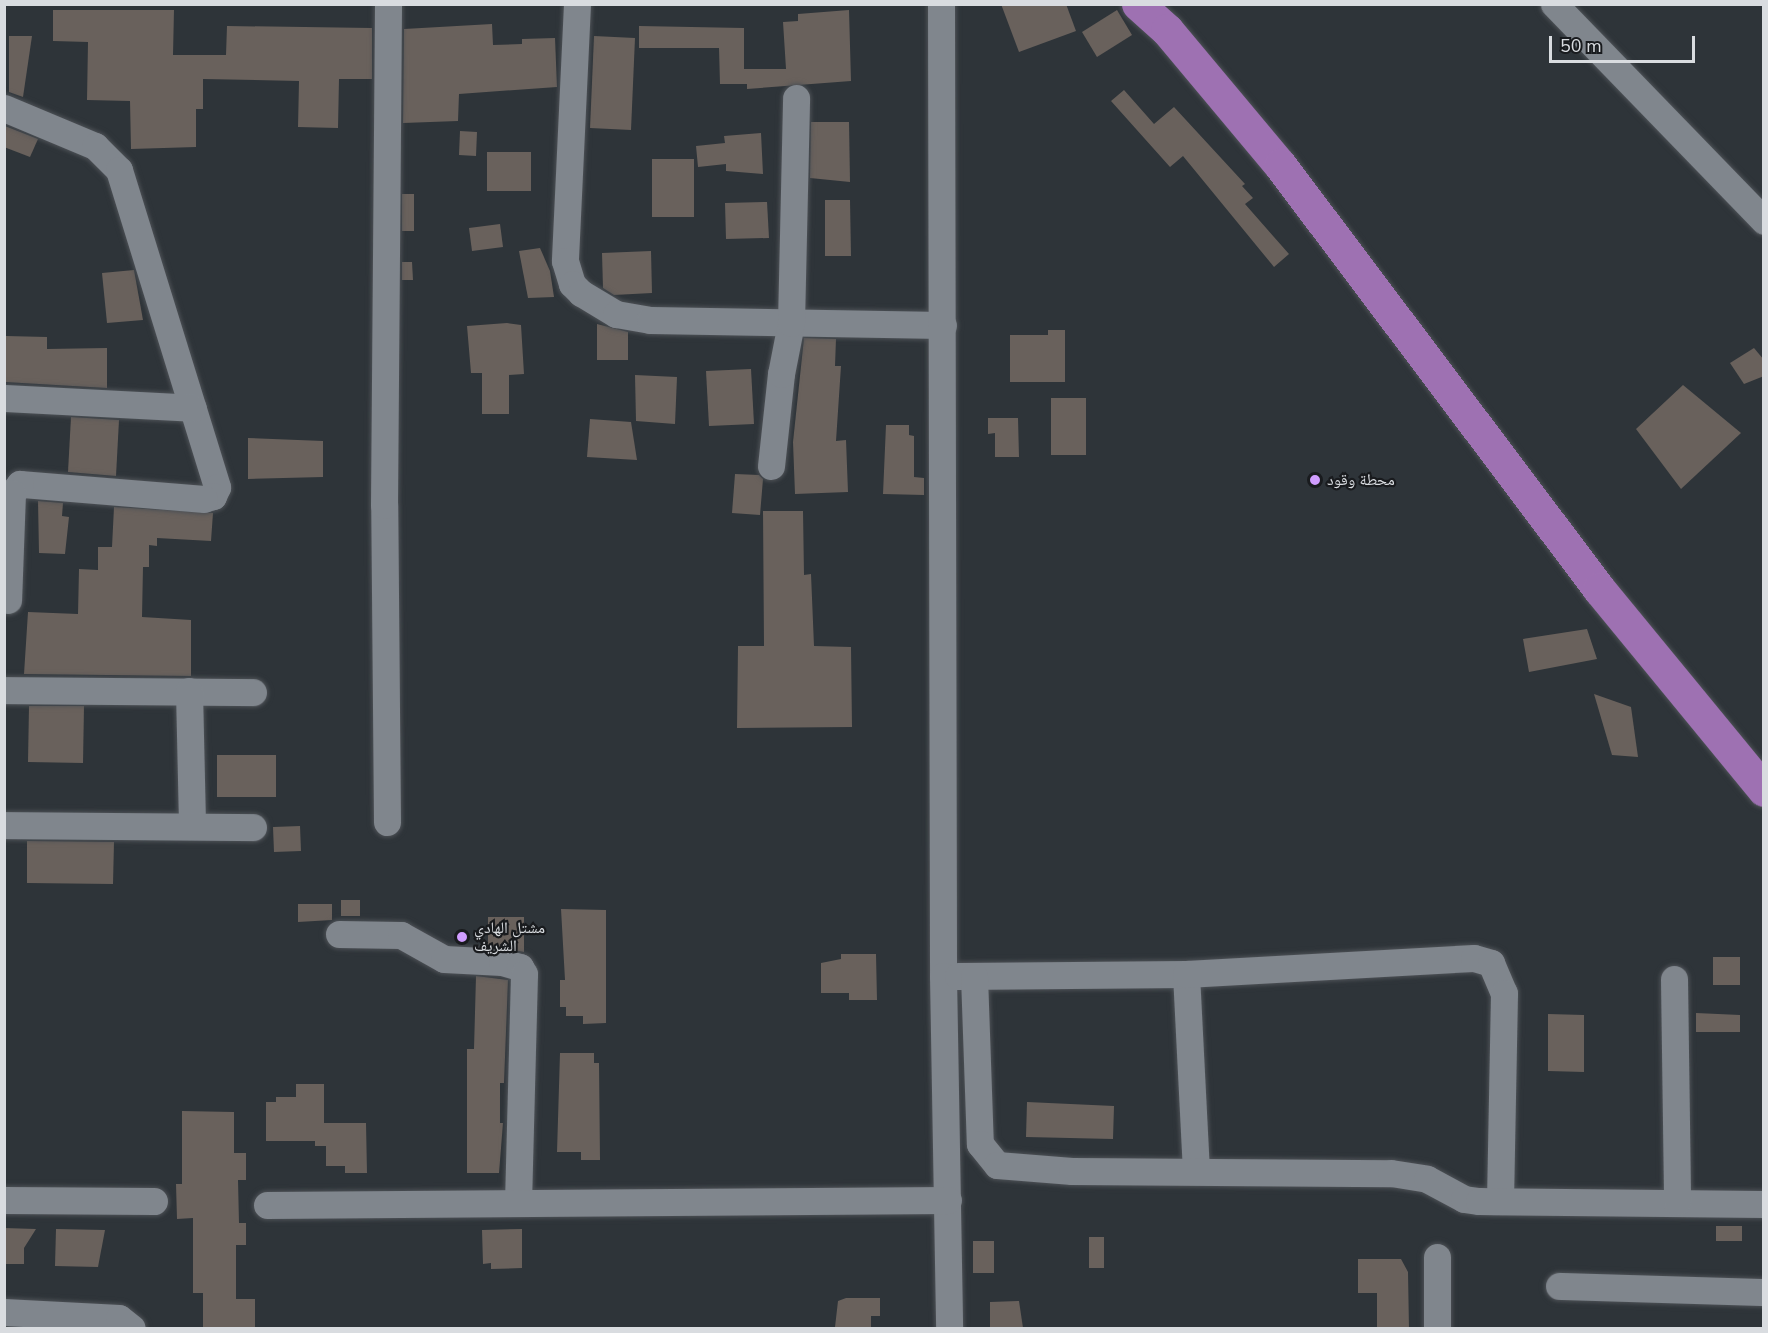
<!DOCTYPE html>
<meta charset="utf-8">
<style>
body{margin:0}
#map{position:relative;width:1768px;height:1333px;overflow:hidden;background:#2e3439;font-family:"Nunito Sans","Noto Naskh Arabic",sans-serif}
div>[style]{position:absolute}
.building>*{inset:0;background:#69615c}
.roads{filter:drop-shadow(0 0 2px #4d5156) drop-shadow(0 0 2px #4d5156)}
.minor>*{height:27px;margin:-13.5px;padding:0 13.5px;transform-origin:13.5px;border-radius:13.5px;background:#80868d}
.major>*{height:33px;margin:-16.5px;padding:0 16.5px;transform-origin:16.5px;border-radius:16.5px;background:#9e71b2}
.dots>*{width:16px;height:16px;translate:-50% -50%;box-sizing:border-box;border:3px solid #191b1e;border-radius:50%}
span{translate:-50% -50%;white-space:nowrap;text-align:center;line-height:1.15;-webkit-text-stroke:4.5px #191b1e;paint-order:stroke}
.poi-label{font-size:16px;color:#d9dce0}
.left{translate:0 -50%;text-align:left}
.frame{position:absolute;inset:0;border:6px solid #d9dce0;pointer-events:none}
.scale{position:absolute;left:1549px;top:36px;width:146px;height:27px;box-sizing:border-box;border:3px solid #d9dce0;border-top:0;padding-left:8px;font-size:18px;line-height:21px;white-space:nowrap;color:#d9dce0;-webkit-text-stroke:4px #191b1e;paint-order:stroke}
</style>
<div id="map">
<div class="building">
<i style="clip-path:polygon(1001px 4px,1066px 4px,1076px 31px,1019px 52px)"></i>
<i style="clip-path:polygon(53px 10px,174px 10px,173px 55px,226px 55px,227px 26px,372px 28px,372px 79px,339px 79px,338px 128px,298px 127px,299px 81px,203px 79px,203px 109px,196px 109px,196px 147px,131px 149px,130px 101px,87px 100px,88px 42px,53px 41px)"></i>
<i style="clip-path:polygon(849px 10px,851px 81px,747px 89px,747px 84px,720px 84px,719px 48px,639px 48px,639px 26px,744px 28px,744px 69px,786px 69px,783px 22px,798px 21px,798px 14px)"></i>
<i style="clip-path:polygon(1117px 10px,1132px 35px,1097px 57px,1082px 32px)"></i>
<i style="clip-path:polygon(492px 24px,493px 45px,522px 44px,522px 39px,555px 38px,557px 87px,459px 94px,458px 121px,403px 123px,404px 29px)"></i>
<i style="clip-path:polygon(9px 36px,32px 36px,23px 97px,9px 92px)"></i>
<i style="clip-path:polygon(594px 36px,635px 38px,631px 130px,590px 128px)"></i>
<i style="clip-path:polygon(1124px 90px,1154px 124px,1174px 107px,1245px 184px,1242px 186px,1253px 198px,1245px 204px,1289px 254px,1274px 267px,1183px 156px,1170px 167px,1111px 101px)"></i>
<i style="clip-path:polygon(811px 122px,849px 122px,850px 182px,810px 178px)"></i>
<i style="clip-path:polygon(5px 126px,38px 139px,30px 157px,4px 147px)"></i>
<i style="clip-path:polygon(460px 131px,477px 132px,476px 156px,459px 155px)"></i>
<i style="clip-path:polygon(761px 133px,763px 174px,726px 171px,726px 164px,698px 167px,696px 146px,725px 143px,724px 136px)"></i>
<i style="clip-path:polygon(487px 152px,531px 152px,531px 191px,487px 191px)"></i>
<i style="clip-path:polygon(652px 159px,694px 159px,694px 217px,652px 217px)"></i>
<i style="clip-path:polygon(402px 194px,414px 194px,414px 231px,402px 231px)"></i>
<i style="clip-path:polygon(825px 200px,850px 200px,851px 256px,825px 256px)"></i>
<i style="clip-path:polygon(767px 202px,769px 238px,726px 239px,725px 203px)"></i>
<i style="clip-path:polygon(500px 224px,503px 247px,472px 251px,469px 228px)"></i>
<i style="clip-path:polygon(540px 248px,550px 271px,554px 297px,528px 298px,519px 251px)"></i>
<i style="clip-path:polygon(651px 251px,652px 293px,614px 295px,603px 288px,602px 253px)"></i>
<i style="clip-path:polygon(402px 262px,412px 262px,413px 280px,402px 280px)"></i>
<i style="clip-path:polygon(134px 270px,143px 320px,107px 323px,102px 273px)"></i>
<i style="clip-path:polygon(507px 323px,521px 325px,524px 374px,509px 375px,509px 414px,482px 414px,482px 373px,471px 373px,467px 326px)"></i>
<i style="clip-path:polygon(597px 324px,628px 332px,628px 360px,597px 360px)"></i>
<i style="clip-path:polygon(1048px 330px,1065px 330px,1065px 382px,1010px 382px,1010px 335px,1048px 335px)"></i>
<i style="clip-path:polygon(6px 336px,47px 337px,47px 349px,107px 348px,107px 388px,5px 382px)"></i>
<i style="clip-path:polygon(804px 338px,836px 339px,835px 366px,841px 366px,836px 441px,846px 440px,848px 492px,795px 494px,793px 442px)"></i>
<i style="clip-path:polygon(1754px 348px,1764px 360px,1764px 376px,1744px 384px,1730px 363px)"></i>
<i style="clip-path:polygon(751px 369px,754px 424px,709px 426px,706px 371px)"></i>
<i style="clip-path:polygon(635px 375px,677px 377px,675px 424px,636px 421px)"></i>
<i style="clip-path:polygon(1683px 385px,1741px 433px,1681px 489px,1636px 429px)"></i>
<i style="clip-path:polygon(1051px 398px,1086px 398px,1086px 455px,1051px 455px)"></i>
<i style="clip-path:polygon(71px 417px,119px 420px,116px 476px,68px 472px)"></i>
<i style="clip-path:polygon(988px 418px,1018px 418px,1019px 457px,995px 457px,995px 433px,988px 434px)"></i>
<i style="clip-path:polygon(590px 419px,631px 422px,637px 460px,587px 457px)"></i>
<i style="clip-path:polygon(886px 425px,909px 425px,909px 435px,914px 436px,914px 477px,924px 478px,924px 495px,883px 494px)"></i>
<i style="clip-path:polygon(248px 438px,323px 441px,323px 477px,248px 479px)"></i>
<i style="clip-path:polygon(735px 474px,759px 475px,763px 479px,760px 515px,732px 513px)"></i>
<i style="clip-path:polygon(38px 501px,63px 503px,62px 516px,69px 517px,65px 554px,39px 553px)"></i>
<i style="clip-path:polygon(114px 507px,213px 513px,211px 541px,157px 538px,157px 546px,149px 545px,149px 567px,143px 567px,142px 617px,191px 620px,191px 676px,24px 674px,28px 612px,78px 614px,79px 569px,98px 570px,98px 547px,112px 547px)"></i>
<i style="clip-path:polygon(763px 511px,803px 511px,804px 575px,811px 574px,814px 646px,851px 647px,852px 727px,737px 728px,738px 646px,764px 646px)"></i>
<i style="clip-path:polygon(1587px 629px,1597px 659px,1529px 672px,1523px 639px)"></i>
<i style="clip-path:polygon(1594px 694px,1631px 707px,1638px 757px,1612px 755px)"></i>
<i style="clip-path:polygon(29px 706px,84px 706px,83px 763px,28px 762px)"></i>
<i style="clip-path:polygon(217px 755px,276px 755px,276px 797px,217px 797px)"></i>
<i style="clip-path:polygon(300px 826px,301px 851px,274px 852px,273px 827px)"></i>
<i style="clip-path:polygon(27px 841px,114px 842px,113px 884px,27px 883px)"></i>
<i style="clip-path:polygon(341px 900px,360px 900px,360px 916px,341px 916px)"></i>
<i style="clip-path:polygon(298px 904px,332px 904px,332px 920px,298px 922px)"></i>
<i style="clip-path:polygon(561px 909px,606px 910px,606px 1023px,583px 1024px,583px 1016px,566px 1016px,566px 1007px,560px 1007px,560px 980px,565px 980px)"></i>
<i style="clip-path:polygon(488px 917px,524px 917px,524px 952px,488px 945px)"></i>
<i style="clip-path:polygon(841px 954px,876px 954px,877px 1000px,849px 1000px,849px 993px,821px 993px,821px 963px,841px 959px)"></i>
<i style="clip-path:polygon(1713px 957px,1740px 957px,1740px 985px,1713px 985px)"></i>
<i style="clip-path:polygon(476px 976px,508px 980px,504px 1083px,500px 1083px,500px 1123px,503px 1123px,499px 1173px,467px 1173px,467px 1049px,474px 1049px)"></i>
<i style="clip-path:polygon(1696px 1013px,1740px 1015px,1740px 1032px,1696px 1032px)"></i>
<i style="clip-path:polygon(1548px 1014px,1584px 1015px,1584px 1072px,1548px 1071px)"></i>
<i style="clip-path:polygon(560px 1053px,594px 1053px,594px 1063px,599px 1063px,600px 1160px,581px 1160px,581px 1152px,557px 1152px)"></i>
<i style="clip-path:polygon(296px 1084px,324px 1084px,324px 1123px,366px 1123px,367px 1173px,345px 1173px,345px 1166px,326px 1166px,326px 1146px,315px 1146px,315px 1141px,266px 1141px,266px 1102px,276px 1102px,276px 1097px,296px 1097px)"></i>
<i style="clip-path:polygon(1027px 1102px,1114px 1106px,1113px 1139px,1026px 1137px)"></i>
<i style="clip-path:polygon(182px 1111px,234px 1112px,234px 1153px,246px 1153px,246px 1180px,238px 1180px,239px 1223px,246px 1223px,246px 1245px,236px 1245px,236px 1299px,255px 1299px,255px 1329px,203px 1329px,203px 1293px,193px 1293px,193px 1218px,177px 1219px,176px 1184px,182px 1184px)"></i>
<i style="clip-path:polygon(1716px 1226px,1742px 1226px,1742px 1241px,1716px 1241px)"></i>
<i style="clip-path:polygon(4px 1228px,36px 1229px,24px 1248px,24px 1264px,4px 1264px)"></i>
<i style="clip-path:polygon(56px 1229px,105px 1230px,98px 1267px,55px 1266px)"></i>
<i style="clip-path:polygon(522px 1229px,522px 1268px,491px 1269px,491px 1263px,483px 1264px,482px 1230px)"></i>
<i style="clip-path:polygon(1089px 1237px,1104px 1237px,1104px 1268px,1089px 1268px)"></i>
<i style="clip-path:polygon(973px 1241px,994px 1241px,994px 1273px,973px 1273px)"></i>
<i style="clip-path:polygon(1358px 1259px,1401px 1259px,1408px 1272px,1409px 1329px,1377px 1329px,1377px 1293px,1358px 1293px)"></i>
<i style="clip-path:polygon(846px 1298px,880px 1298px,880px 1316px,871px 1316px,871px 1329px,835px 1327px,838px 1301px)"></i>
<i style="clip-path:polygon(1019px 1301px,1023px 1328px,990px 1329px,990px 1302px)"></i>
</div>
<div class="roads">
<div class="minor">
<i style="left:577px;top:4px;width:257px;rotate:92.7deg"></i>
<i style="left:565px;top:261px;width:24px;rotate:73deg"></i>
<i style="left:572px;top:284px;width:13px;rotate:45deg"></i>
<i style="left:581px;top:293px;width:41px;rotate:31deg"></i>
<i style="left:616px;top:314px;width:35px;rotate:10deg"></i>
<i style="left:650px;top:320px;width:293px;rotate:1deg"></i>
<i style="left:941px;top:4px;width:972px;rotate:89.88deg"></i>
<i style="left:943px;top:976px;width:352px;rotate:89deg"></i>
<i style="left:1554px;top:4px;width:302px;rotate:45.9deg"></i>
<i style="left:4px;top:108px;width:99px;rotate:22.7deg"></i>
<i style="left:95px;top:146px;width:34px;rotate:45deg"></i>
<i style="left:119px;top:170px;width:332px;rotate:72.8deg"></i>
<i style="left:217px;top:487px;width:10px;rotate:114deg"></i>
<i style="left:213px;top:496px;width:9px;rotate:162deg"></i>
<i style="left:204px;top:499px;width:185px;rotate:-175.3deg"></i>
<i style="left:20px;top:484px;width:12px;rotate:132deg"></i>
<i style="left:12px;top:493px;width:107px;rotate:92.1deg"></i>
<i style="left:4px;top:398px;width:189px;rotate:3deg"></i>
<i style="left:771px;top:466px;width:93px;rotate:-83.8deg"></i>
<i style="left:781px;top:374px;width:52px;rotate:-78.9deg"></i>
<i style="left:791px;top:323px;width:225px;rotate:-88.7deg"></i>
<i style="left:4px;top:690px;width:249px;rotate:0.5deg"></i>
<i style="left:189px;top:691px;width:135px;rotate:88.7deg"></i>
<i style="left:387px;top:822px;width:317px;rotate:-90.5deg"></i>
<i style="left:384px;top:505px;width:501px;rotate:-89.54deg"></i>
<i style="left:4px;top:825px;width:249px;rotate:0.5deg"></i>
<i style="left:339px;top:934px;width:62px;rotate:0.9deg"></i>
<i style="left:401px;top:935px;width:49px;rotate:29.2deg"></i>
<i style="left:444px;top:959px;width:58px;rotate:3deg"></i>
<i style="left:502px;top:962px;width:19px;rotate:16deg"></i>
<i style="left:520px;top:967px;width:8px;rotate:60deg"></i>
<i style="left:524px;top:974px;width:228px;rotate:91.5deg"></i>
<i style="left:1186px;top:974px;width:197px;rotate:87.1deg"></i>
<i style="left:958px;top:976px;width:228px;rotate:-0.5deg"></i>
<i style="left:1186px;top:974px;width:288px;rotate:-3.2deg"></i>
<i style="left:1474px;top:958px;width:18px;rotate:16deg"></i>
<i style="left:1491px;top:963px;width:33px;rotate:67deg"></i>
<i style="left:1504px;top:993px;width:208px;rotate:91.1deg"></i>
<i style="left:974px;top:976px;width:168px;rotate:88deg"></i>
<i style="left:980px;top:1144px;width:27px;rotate:51deg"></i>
<i style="left:997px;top:1165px;width:75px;rotate:4.6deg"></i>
<i style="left:1072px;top:1171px;width:319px;rotate:0.4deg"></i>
<i style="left:1391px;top:1173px;width:36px;rotate:9deg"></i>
<i style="left:1427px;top:1179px;width:42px;rotate:28.4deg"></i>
<i style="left:1464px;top:1199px;width:15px;rotate:8deg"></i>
<i style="left:1479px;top:1201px;width:285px;rotate:0.6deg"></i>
<i style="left:1674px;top:979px;width:223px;rotate:89.2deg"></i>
<i style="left:4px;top:1200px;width:150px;rotate:0.4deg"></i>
<i style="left:267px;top:1205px;width:681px;rotate:-0.42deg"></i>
<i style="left:1437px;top:1257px;width:71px;rotate:90deg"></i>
<i style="left:1559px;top:1286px;width:205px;rotate:1.7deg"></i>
<i style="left:4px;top:1312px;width:115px;rotate:3deg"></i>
<i style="left:119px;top:1318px;width:16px;rotate:38deg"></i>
</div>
<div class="major">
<i style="left:1138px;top:4px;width:39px;rotate:42deg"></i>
<i style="left:1167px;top:30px;width:176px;rotate:50.1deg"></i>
<i style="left:1280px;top:165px;width:531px;rotate:53.04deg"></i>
<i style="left:1599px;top:589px;width:260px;rotate:50.6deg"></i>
</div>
</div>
<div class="dots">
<i style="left:1315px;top:480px;background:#d09dff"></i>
<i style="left:462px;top:937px;background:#d09dff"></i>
</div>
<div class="poi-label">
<span class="left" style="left:1327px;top:480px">محطة وقود</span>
<span class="left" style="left:474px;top:937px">مشتل الهادي<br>الشريف</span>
</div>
<div class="frame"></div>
<div class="scale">50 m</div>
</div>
